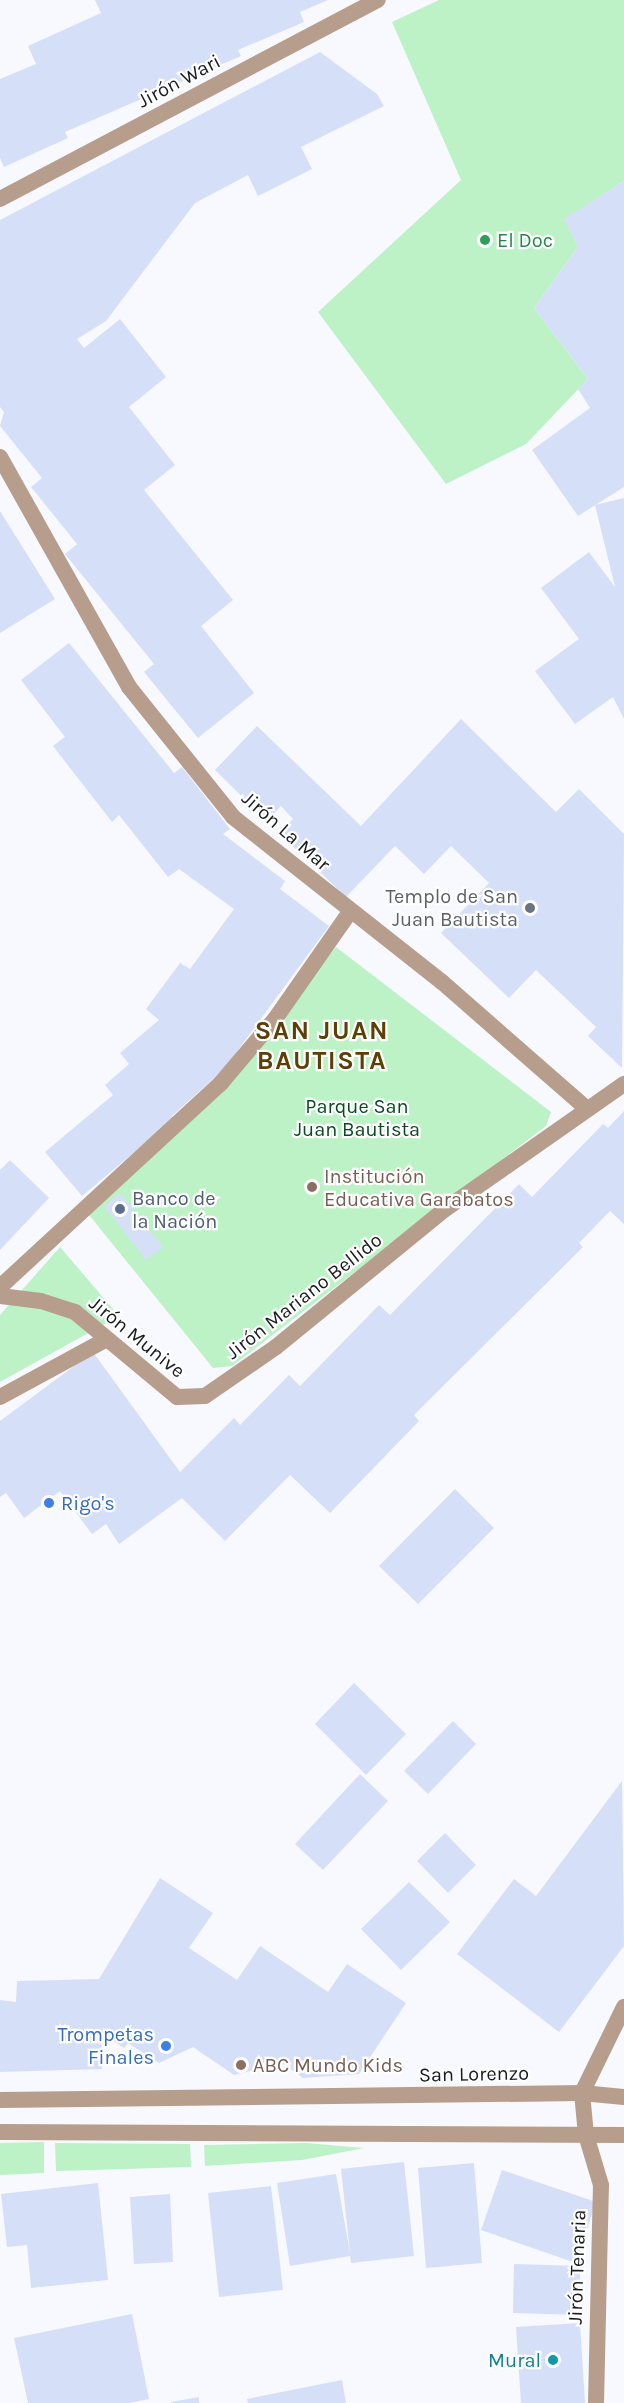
<!DOCTYPE html>
<meta charset="utf-8">
<style>
body{margin:0}
#map{position:relative;width:624px;height:2403px;overflow:hidden;background:#f7f9ff;font-family:Karla,sans-serif}
div>[style]{position:absolute}
.green>*{inset:0;background:#bcf2c6}
.building>*{inset:0;background:#d6dff8}
.service>*{height:16px;margin:-8px;padding:0 8px;transform-origin:8px;border-radius:8px;background:#b79e8c}
.minor>*{height:16px;margin:-8px;padding:0 8px;transform-origin:8px;border-radius:8px;background:#b79e8c}
.tertiary>*{height:16px;margin:-8px;padding:0 8px;transform-origin:8px;border-radius:8px;background:#b79e8c}
.dots>*{width:16px;height:16px;translate:-50% -50%;box-sizing:border-box;border:3px solid #fff;border-radius:50%}
span{translate:-50% -50%;white-space:nowrap;text-align:center;line-height:1.15;-webkit-text-stroke:4.5px #fff;paint-order:stroke}
.street-label{font-size:20px;color:#1b1c1e}
.leisure-label{font-size:20px;color:#27864d}
.left{translate:0 -50%;text-align:left}
.worship-label{font-size:20px;color:#5b616d}
.right{translate:-100% -50%;text-align:right}
.park-label{font-size:20px;color:#084a21}
.education-label{font-size:20px;color:#785e54}
.service-label{font-size:20px;color:#4e5e75}
.shop-label{font-size:20px;color:#366cbe}
.culture-label{font-size:20px;color:#0d838f}
.district-label{font-size:26px;color:#5d3e03;font-weight:700;letter-spacing:1.5px}
</style>
<div id="map">
<div class="green">
<i style="clip-path:polygon(439px 0,624px 0,624px 181px,565px 219px,578px 247px,534px 308px,588px 379px,526px 444px,446px 484px,318px 312px,461px 180px,392px 22px)"></i>
<i style="clip-path:polygon(336px 947px,551px 1112px,546px 1126px,232px 1366px,213px 1368px,89px 1215px,230px 1080px)"></i>
<i style="clip-path:polygon(60px 1247px,119px 1316px,0 1382px,0 1315px)"></i>
<i style="clip-path:polygon(44px 2142px,44px 2173px,0 2175px,0 2143px)"></i>
<i style="clip-path:polygon(55px 2143px,190px 2144px,191px 2167px,56px 2171px)"></i>
<i style="clip-path:polygon(306px 2143px,364px 2148px,302px 2160px,205px 2166px,204px 2145px)"></i>
</div>
<div class="building">
<i style="clip-path:polygon(95px 0,328px 0,300px 12px,304px 22px,238px 50px,241px 56px,65px 132px,68px 138px,4px 167px,0 158px,0 79px,36px 64px,28px 46px,101px 13px)"></i>
<i style="clip-path:polygon(320px 52px,377px 94px,384px 106px,301px 147px,312px 169px,258px 196px,248px 175px,195px 203px,106px 321px,77px 339px,84px 348px,120px 319px,166px 377px,129px 407px,175px 465px,144px 490px,233px 600px,201px 626px,254px 693px,198px 738px,144px 672px,154px 664px,65px 554px,77px 544px,31px 487px,42px 478px,0 426px,4px 412px,0 407px,0 220px)"></i>
<i style="clip-path:polygon(624px 181px,624px 487px,578px 516px,532px 450px,590px 408px,578px 389px,588px 379px,534px 308px,578px 247px,564px 219px)"></i>
<i style="clip-path:polygon(624px 498px,624px 719px,613px 697px,575px 724px,535px 671px,579px 639px,541px 588px,589px 552px,615px 587px,595px 505px)"></i>
<i style="clip-path:polygon(0 511px,55px 599px,0 633px)"></i>
<i style="clip-path:polygon(69px 643px,174px 773px,182px 767px,230px 829px,223px 834px,285px 881px,280px 889px,329px 926px,224px 1069px,172px 1116px,174px 1119px,82px 1196px,45px 1152px,113px 1095px,105px 1085px,129px 1064px,120px 1053px,159px 1020px,146px 1009px,180px 963px,190px 969px,234px 909px,179px 869px,168px 877px,119px 815px,112px 822px,53px 746px,65px 737px,21px 680px)"></i>
<i style="clip-path:polygon(461px 719px,556px 812px,579px 789px,624px 834px,622px 1068px,588px 1036px,596px 1027px,536px 970px,509px 998px,441px 933px,489px 883px,451px 846px,424px 874px,395px 846px,346px 897px,279px 833px,293px 819px,281px 806px,267px 821px,215px 770px,257px 726px,361px 826px)"></i>
<i style="clip-path:polygon(624px 1111px,624px 1224px,610px 1211px,579px 1243px,583px 1247px,414px 1415px,419px 1421px,330px 1513px,290px 1475px,225px 1541px,182px 1498px,119px 1544px,106px 1524px,92px 1534px,60px 1491px,24px 1518px,6px 1493px,0 1497px,0 1421px,93px 1352px,180px 1472px,234px 1418px,240px 1425px,289px 1375px,300px 1386px,379px 1305px,390px 1315px,519px 1184px,532px 1197px,603px 1124px,608px 1128px)"></i>
<i style="clip-path:polygon(10px 1160px,49px 1198px,0 1250px,0 1170px)"></i>
<i style="clip-path:polygon(120px 1193px,163px 1247px,146px 1260px,104px 1206px)"></i>
<i style="clip-path:polygon(455px 1489px,494px 1528px,418px 1604px,379px 1566px)"></i>
<i style="clip-path:polygon(354px 1683px,406px 1734px,366px 1775px,315px 1724px)"></i>
<i style="clip-path:polygon(453px 1721px,476px 1744px,428px 1794px,404px 1771px)"></i>
<i style="clip-path:polygon(360px 1774px,388px 1801px,323px 1870px,295px 1844px)"></i>
<i style="clip-path:polygon(622px 1781px,624px 1946px,559px 2032px,457px 1954px,514px 1879px,536px 1896px)"></i>
<i style="clip-path:polygon(445px 1833px,476px 1865px,448px 1893px,417px 1861px)"></i>
<i style="clip-path:polygon(160px 1878px,213px 1913px,189px 1948px,237px 1980px,260px 1946px,328px 1992px,347px 1964px,406px 2003px,359px 2074px,303px 2078px,282px 2063px,234px 2075px,193px 2047px,159px 2063px,128px 2043px,124px 2048px,101px 2033px,102px 2069px,0 2072px,0 2000px,16px 2002px,17px 1981px,99px 1979px)"></i>
<i style="clip-path:polygon(409px 1882px,450px 1922px,401px 1970px,361px 1929px)"></i>
<i style="clip-path:polygon(404px 2162px,414px 2256px,351px 2263px,350px 2256px,290px 2266px,277px 2183px,336px 2174px,350px 2253px,341px 2169px)"></i>
<i style="clip-path:polygon(474px 2163px,482px 2263px,426px 2268px,418px 2168px)"></i>
<i style="clip-path:polygon(502px 2170px,596px 2202px,576px 2263px,481px 2230px)"></i>
<i style="clip-path:polygon(98px 2183px,108px 2280px,31px 2288px,27px 2245px,7px 2247px,1px 2194px)"></i>
<i style="clip-path:polygon(271px 2186px,283px 2290px,219px 2297px,208px 2193px)"></i>
<i style="clip-path:polygon(170px 2194px,173px 2262px,134px 2264px,130px 2197px)"></i>
<i style="clip-path:polygon(514px 2264px,580px 2266px,580px 2315px,513px 2313px)"></i>
<i style="clip-path:polygon(132px 2314px,149px 2399px,129px 2403px,28px 2403px,14px 2338px)"></i>
<i style="clip-path:polygon(580px 2323px,585px 2403px,521px 2403px,516px 2327px)"></i>
<i style="clip-path:polygon(342px 2380px,346px 2403px,248px 2403px,247px 2399px)"></i>
<i style="clip-path:polygon(199px 2397px,199px 2403px,171px 2403px,171px 2402px)"></i>
</div>
<div class="service">
<i style="left:0;top:1287px;width:301px;rotate:-42.7deg"></i>
<i style="left:221px;top:1083px;width:84px;rotate:-49.8deg"></i>
<i style="left:275px;top:1019px;width:131px;rotate:-55deg"></i>
</div>
<div class="minor">
<i style="left:0;top:199px;width:427px;rotate:-27.8deg"></i>
<i style="left:0;top:457px;width:264px;rotate:60.7deg"></i>
<i style="left:129px;top:687px;width:166px;rotate:51.3deg"></i>
<i style="left:233px;top:817px;width:266px;rotate:38.3deg"></i>
<i style="left:442px;top:982px;width:191px;rotate:41.2deg"></i>
<i style="left:0;top:1296px;width:41px;rotate:7deg"></i>
<i style="left:41px;top:1301px;width:36px;rotate:18deg"></i>
<i style="left:75px;top:1312px;width:133px;rotate:39.8deg"></i>
<i style="left:177px;top:1397px;width:28px;rotate:-2deg"></i>
<i style="left:205px;top:1396px;width:86px;rotate:-34.6deg"></i>
<i style="left:276px;top:1347px;width:217px;rotate:-39.2deg"></i>
<i style="left:444px;top:1210px;width:220px;rotate:-35deg"></i>
<i style="left:0;top:1397px;width:119px;rotate:-28.5deg"></i>
<i style="left:596px;top:2403px;width:218px;rotate:-88.7deg"></i>
<i style="left:601px;top:2185px;width:52px;rotate:-106.7deg"></i>
<i style="left:586px;top:2135px;width:42px;rotate:-95.4deg"></i>
<i style="left:582px;top:2093px;width:96px;rotate:-64deg"></i>
</div>
<div class="tertiary">
<i style="left:0;top:2100px;width:582px;rotate:-0.69deg"></i>
<i style="left:582px;top:2093px;width:42px;rotate:5.4deg"></i>
<i style="left:0;top:2132px;width:624px;rotate:0.28deg"></i>
</div>
<div class="dots">
<i style="left:485px;top:240px;background:#2e9e5b"></i>
<i style="left:530px;top:908px;background:#6b7280"></i>
<i style="left:312px;top:1187px;background:#8d6e63"></i>
<i style="left:120px;top:1209px;background:#5c6f8a"></i>
<i style="left:49px;top:1503px;background:#3f7fe0"></i>
<i style="left:166px;top:2046px;background:#3f7fe0"></i>
<i style="left:241px;top:2065px;background:#8d6e63"></i>
<i style="left:553px;top:2360px;background:#0f9aa8"></i>
</div>
<div class="street-label">
<span style="left:179px;top:81px;rotate:-28deg">Jirón Wari</span>
<span style="left:286px;top:831px;rotate:41deg">Jirón La Mar</span>
<span style="left:304px;top:1296px;rotate:-38deg">Jirón Mariano Bellido</span>
<span style="left:137px;top:1337px;rotate:39deg">Jirón Munive</span>
<span style="left:474px;top:2074px;rotate:-1deg">San Lorenzo</span>
<span style="left:577px;top:2267px;rotate:-88deg">Jirón Tenaria</span>
</div>
<div class="leisure-label">
<span class="left" style="left:497px;top:240px">El Doc</span>
</div>
<div class="worship-label">
<span class="right" style="left:518px;top:908px">Templo de San<br>Juan Bautista</span>
</div>
<div class="park-label">
<span style="left:357px;top:1118px">Parque San<br>Juan Bautista</span>
</div>
<div class="education-label">
<span class="left" style="left:324px;top:1188px">Institución<br>Educativa Garabatos</span>
<span class="left" style="left:253px;top:2065px">ABC Mundo Kids</span>
</div>
<div class="service-label">
<span class="left" style="left:132px;top:1210px">Banco de<br>la Nación</span>
</div>
<div class="shop-label">
<span class="left" style="left:61px;top:1503px">Rigo's</span>
<span class="right" style="left:154px;top:2046px">Trompetas<br>Finales</span>
</div>
<div class="culture-label">
<span class="right" style="left:541px;top:2360px">Mural</span>
</div>
<div class="district-label">
<span style="left:322px;top:1046px">SAN JUAN<br>BAUTISTA</span>
</div>
</div>
